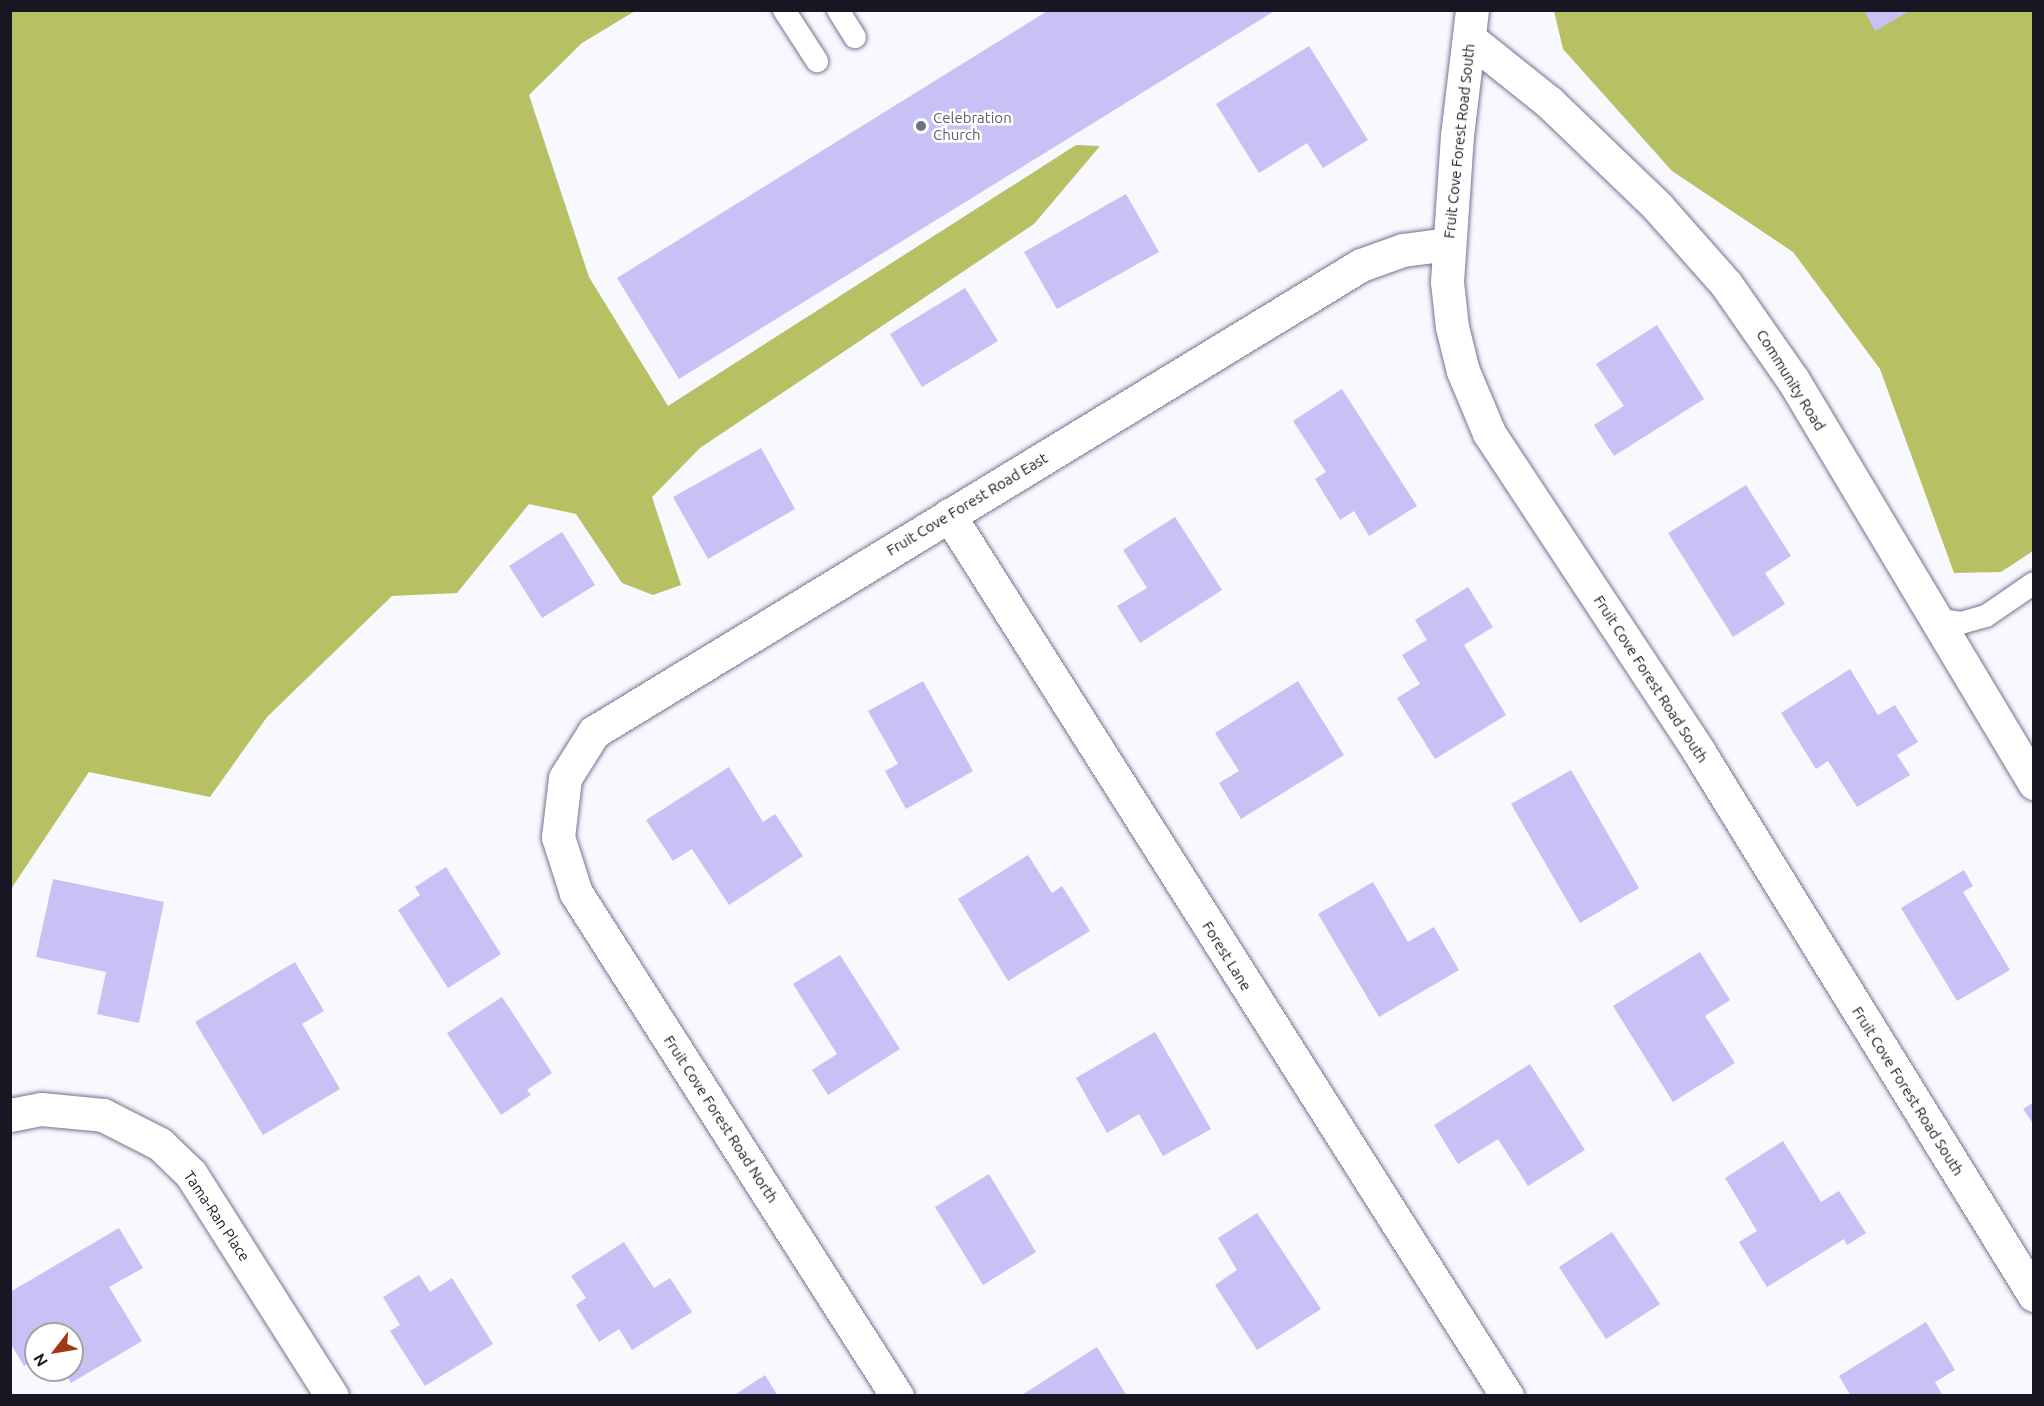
<!DOCTYPE html>
<style>
body{margin:0}
#map{position:relative;width:2044px;height:1406px;overflow:hidden;background:#f8f8ff;font-family:Ubuntu,sans-serif}
div>[style]{position:absolute}
.forest>*{inset:0;background:#b7c164}
.building>*{inset:0;background:#c8c1f5}
.roads{filter:drop-shadow(0 0 2px #767291) drop-shadow(0 0 2px #767291)}
.lane>*{height:22px;margin:-11px;padding:0 11px;transform-origin:11px;border-radius:11px;background:#fff}
.street>*{height:33px;margin:-16.5px;padding:0 16.5px;transform-origin:16.5px;border-radius:16.5px;background:#fff}
.dots>*{width:16px;height:16px;translate:-50% -50%;box-sizing:border-box;border:3px solid #fff;border-radius:50%}
span{translate:-50% -50%;white-space:nowrap;text-align:center;line-height:1.15;-webkit-text-stroke:5px #fff;paint-order:stroke}
.worship-label{font-size:15px;color:#5b616d}
.left{translate:0 -50%;text-align:left}
.street-label{font-size:15px;color:#181622}
.frame{position:absolute;inset:0;border:12px solid #181622;pointer-events:none}
.north{position:absolute;left:24px;top:1322px;width:60px;height:60px;box-sizing:border-box;background:#fff;border:2px solid #a3a2a7;border-radius:50%;rotate:239deg;font-size:16px;font-weight:700;line-height:24px;text-align:center;color:#181622}
.north::after{content:'';display:block;margin:auto;width:21px;height:27px;background:#a03913;clip-path:polygon(50% 0,100% 100%,50% 72%,0 100%)}
</style>
<div id="map">
<div class="forest">
<i style="clip-path:polygon(11px 10px,635px 11px,582px 43px,529px 95px,589px 277px,668px 406px,1076px 145px,1100px 146px,1034px 224px,700px 448px,652px 497px,681px 585px,653px 595px,622px 583px,576px 514px,529px 504px,457px 593px,392px 596px,267px 717px,210px 797px,89px 772px,11px 889px)"></i>
<i style="clip-path:polygon(1554px 11px,2033px 11px,2033px 551px,2001px 572px,1954px 573px,1880px 369px,1793px 252px,1672px 171px,1563px 49px)"></i>
</div>
<div class="building">
<i style="clip-path:polygon(1049px 10px,1276px 10px,679px 379px,617px 278px)"></i>
<i style="clip-path:polygon(1864px 10px,1911px 10px,1875px 31px)"></i>
<i style="clip-path:polygon(1309px 46px,1368px 140px,1323px 168px,1307px 143px,1259px 173px,1216px 104px)"></i>
<i style="clip-path:polygon(1126px 194px,1159px 252px,1057px 309px,1024px 252px)"></i>
<i style="clip-path:polygon(965px 288px,998px 341px,922px 387px,890px 334px)"></i>
<i style="clip-path:polygon(1657px 325px,1704px 399px,1614px 456px,1594px 425px,1624px 406px,1596px 364px)"></i>
<i style="clip-path:polygon(1342px 389px,1417px 506px,1369px 536px,1354px 511px,1340px 520px,1315px 479px,1326px 472px,1293px 421px)"></i>
<i style="clip-path:polygon(761px 448px,795px 509px,708px 559px,673px 497px)"></i>
<i style="clip-path:polygon(1746px 485px,1791px 556px,1765px 573px,1785px 604px,1733px 637px,1668px 533px)"></i>
<i style="clip-path:polygon(1175px 517px,1222px 590px,1140px 643px,1117px 606px,1147px 588px,1123px 550px)"></i>
<i style="clip-path:polygon(562px 532px,595px 585px,542px 618px,509px 566px)"></i>
<i style="clip-path:polygon(1468px 587px,1493px 627px,1464px 645px,1506px 715px,1435px 759px,1397px 698px,1420px 684px,1402px 655px,1427px 640px,1415px 620px)"></i>
<i style="clip-path:polygon(1850px 669px,1878px 715px,1895px 705px,1918px 742px,1897px 755px,1910px 775px,1857px 807px,1828px 761px,1816px 769px,1781px 713px)"></i>
<i style="clip-path:polygon(923px 681px,973px 771px,906px 809px,885px 771px,898px 764px,868px 711px)"></i>
<i style="clip-path:polygon(1298px 681px,1344px 755px,1241px 819px,1219px 783px,1239px 771px,1215px 733px)"></i>
<i style="clip-path:polygon(729px 767px,763px 822px,775px 814px,803px 856px,729px 905px,692px 849px,673px 861px,646px 820px)"></i>
<i style="clip-path:polygon(1571px 770px,1639px 888px,1580px 923px,1511px 804px)"></i>
<i style="clip-path:polygon(1028px 855px,1052px 893px,1062px 886px,1090px 931px,1008px 981px,958px 899px)"></i>
<i style="clip-path:polygon(446px 867px,501px 954px,448px 988px,398px 910px,420px 895px,415px 887px)"></i>
<i style="clip-path:polygon(1964px 870px,1973px 886px,1963px 892px,2010px 970px,1957px 1001px,1901px 908px)"></i>
<i style="clip-path:polygon(53px 879px,164px 902px,139px 1023px,97px 1014px,106px 972px,36px 957px)"></i>
<i style="clip-path:polygon(1373px 882px,1408px 942px,1434px 927px,1459px 970px,1379px 1017px,1318px 914px)"></i>
<i style="clip-path:polygon(1700px 952px,1730px 1000px,1705px 1016px,1735px 1063px,1673px 1102px,1613px 1006px)"></i>
<i style="clip-path:polygon(840px 955px,900px 1049px,828px 1095px,812px 1070px,837px 1054px,793px 984px)"></i>
<i style="clip-path:polygon(295px 962px,324px 1011px,302px 1024px,340px 1089px,263px 1135px,195px 1022px)"></i>
<i style="clip-path:polygon(502px 997px,552px 1073px,527px 1090px,531px 1095px,501px 1115px,447px 1033px)"></i>
<i style="clip-path:polygon(1155px 1032px,1211px 1129px,1163px 1156px,1139px 1114px,1107px 1133px,1076px 1078px)"></i>
<i style="clip-path:polygon(1530px 1064px,1585px 1150px,1528px 1186px,1498px 1139px,1458px 1164px,1434px 1125px)"></i>
<i style="clip-path:polygon(2034px 1102px,2034px 1125px,2023px 1109px)"></i>
<i style="clip-path:polygon(1783px 1141px,1821px 1202px,1839px 1191px,1866px 1233px,1847px 1245px,1844px 1239px,1767px 1287px,1739px 1242px,1757px 1231px,1725px 1178px)"></i>
<i style="clip-path:polygon(989px 1174px,1036px 1252px,983px 1285px,935px 1207px)"></i>
<i style="clip-path:polygon(1257px 1213px,1321px 1309px,1257px 1350px,1215px 1285px,1237px 1270px,1218px 1238px)"></i>
<i style="clip-path:polygon(119px 1228px,143px 1268px,109px 1287px,142px 1341px,71px 1383px,64px 1370px,72px 1370px,72px 1334px,36px 1334px,36px 1359px,24px 1366px,10px 1343px,10px 1292px)"></i>
<i style="clip-path:polygon(1612px 1232px,1660px 1304px,1606px 1339px,1559px 1267px)"></i>
<i style="clip-path:polygon(624px 1242px,654px 1288px,670px 1278px,692px 1312px,632px 1350px,619px 1329px,599px 1342px,576px 1305px,586px 1298px,571px 1276px)"></i>
<i style="clip-path:polygon(419px 1275px,430px 1292px,452px 1278px,493px 1344px,425px 1386px,390px 1331px,400px 1325px,383px 1297px)"></i>
<i style="clip-path:polygon(1926px 1322px,1955px 1370px,1935px 1382px,1943px 1396px,1851px 1396px,1839px 1376px)"></i>
<i style="clip-path:polygon(1097px 1347px,1127px 1396px,1020px 1396px)"></i>
<i style="clip-path:polygon(765px 1375px,778px 1396px,733px 1396px)"></i>
</div>
<div class="roads">
<div class="lane">
<i style="left:784px;top:10px;width:61px;rotate:57.1deg"></i>
<i style="left:838px;top:10px;width:32px;rotate:58deg"></i>
<i style="left:1936px;top:619px;width:25px;rotate:9deg"></i>
<i style="left:1961px;top:623px;width:26px;rotate:-16deg"></i>
<i style="left:1986px;top:616px;width:58px;rotate:-34.5deg"></i>
</div>
<div class="street">
<i style="left:1472px;top:10px;width:126px;rotate:96.8deg"></i>
<i style="left:1457px;top:135px;width:147px;rotate:93.9deg"></i>
<i style="left:1447px;top:282px;width:45px;rotate:83.7deg"></i>
<i style="left:1452px;top:327px;width:45px;rotate:76deg"></i>
<i style="left:1463px;top:371px;width:67px;rotate:67.2deg"></i>
<i style="left:1489px;top:433px;width:382px;rotate:56.6deg"></i>
<i style="left:1699px;top:752px;width:638px;rotate:58.33deg"></i>
<i style="left:1470px;top:39px;width:101px;rotate:38.6deg"></i>
<i style="left:1549px;top:102px;width:150px;rotate:43.9deg"></i>
<i style="left:1657px;top:206px;width:104px;rotate:48.5deg"></i>
<i style="left:1726px;top:284px;width:117px;rotate:55.1deg"></i>
<i style="left:1793px;top:380px;width:470px;rotate:59.1deg"></i>
<i style="left:949px;top:515px;width:1043px;rotate:57.65deg"></i>
<i style="left:10px;top:1115px;width:32px;rotate:-11deg"></i>
<i style="left:41px;top:1109px;width:62px;rotate:5.5deg"></i>
<i style="left:103px;top:1115px;width:64px;rotate:27deg"></i>
<i style="left:160px;top:1144px;width:43px;rotate:44.1deg"></i>
<i style="left:191px;top:1174px;width:263px;rotate:57.6deg"></i>
<i style="left:897px;top:1396px;width:597px;rotate:-122.54deg"></i>
<i style="left:576px;top:893px;width:59px;rotate:-107.8deg"></i>
<i style="left:558px;top:837px;width:59px;rotate:-83.2deg"></i>
<i style="left:565px;top:778px;width:54px;rotate:-57.8deg"></i>
<i style="left:594px;top:732px;width:898px;rotate:-31.34deg"></i>
<i style="left:1361px;top:265px;width:45px;rotate:-19.7deg"></i>
<i style="left:1403px;top:250px;width:45px;rotate:-7.6deg"></i>
</div>
</div>
<div class="dots">
<i style="left:921px;top:126px;background:#6b7280"></i>
</div>
<div class="worship-label">
<span class="left" style="left:933px;top:126px">Celebration<br>Church</span>
</div>
<div class="street-label">
<span style="left:1459px;top:141px;rotate:-84deg">Fruit Cove Forest Road South</span>
<span style="left:1791px;top:380px;rotate:58deg">Community Road</span>
<span style="left:967px;top:504px;rotate:-31deg">Fruit Cove Forest Road East</span>
<span style="left:1651px;top:679px;rotate:57deg">Fruit Cove Forest Road South</span>
<span style="left:1227px;top:956px;rotate:58deg">Forest Lane</span>
<span style="left:1908px;top:1091px;rotate:58deg">Fruit Cove Forest Road South</span>
<span style="left:721px;top:1119px;rotate:57deg">Fruit Cove Forest Road North</span>
<span style="left:217px;top:1216px;rotate:56deg">Tama-Ran Place</span>
</div>
<div class="frame"></div>
<div class="north">N</div>
</div>
